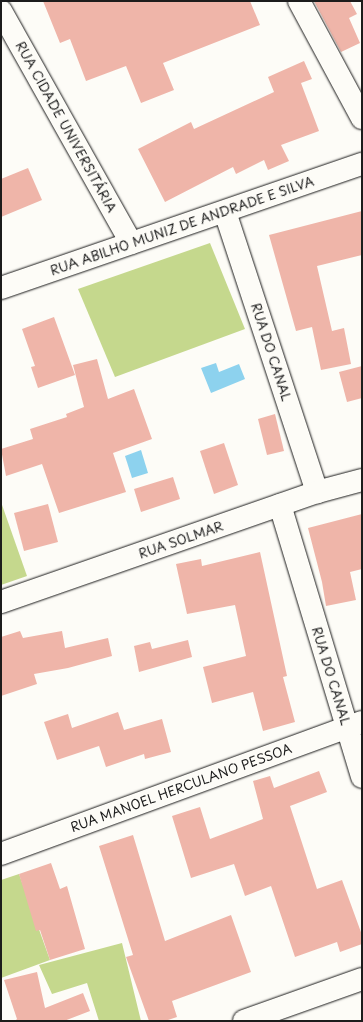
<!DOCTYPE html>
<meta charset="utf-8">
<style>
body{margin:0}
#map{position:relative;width:363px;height:1022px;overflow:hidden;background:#fdfcf7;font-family:"Playpen Sans",sans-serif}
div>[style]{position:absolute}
.green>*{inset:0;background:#c5d88d}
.water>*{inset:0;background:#8dd2ee}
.building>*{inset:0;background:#efb5a9}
.roads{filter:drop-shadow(0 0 1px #1c1c1c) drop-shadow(0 0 1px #1c1c1c)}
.minor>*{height:22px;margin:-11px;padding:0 11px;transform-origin:11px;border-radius:11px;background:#fdfcf7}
span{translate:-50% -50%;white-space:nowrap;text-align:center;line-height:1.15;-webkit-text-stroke:3px #fdfcf7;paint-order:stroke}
.street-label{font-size:13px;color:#1c1c1c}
.frame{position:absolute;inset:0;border:2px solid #1c1c1c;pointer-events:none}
</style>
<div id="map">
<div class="green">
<i style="clip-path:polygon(210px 243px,245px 329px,115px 377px,78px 289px)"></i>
<i style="clip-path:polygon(1px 502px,27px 576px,1px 585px)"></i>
<i style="clip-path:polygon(19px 874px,50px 960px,1px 978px,1px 880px)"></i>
<i style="clip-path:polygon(122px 943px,141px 1021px,99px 1021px,87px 983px,52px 994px,39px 965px)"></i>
</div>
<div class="water">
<i style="clip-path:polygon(216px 363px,219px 372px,239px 364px,245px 379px,211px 393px,201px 368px)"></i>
<i style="clip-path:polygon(141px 450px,148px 473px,132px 478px,125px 456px)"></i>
</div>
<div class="building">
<i style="clip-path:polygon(43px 1px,250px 1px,260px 25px,163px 63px,174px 90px,141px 103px,126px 66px,86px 81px,70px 39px,60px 43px)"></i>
<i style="clip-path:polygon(314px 1px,350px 1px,357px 14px,349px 18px,360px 43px,341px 52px)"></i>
<i style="clip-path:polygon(304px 61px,312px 79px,301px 83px,319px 131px,281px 145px,289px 161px,268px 170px,264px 160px,236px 174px,233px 167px,165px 202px,138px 149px,191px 122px,194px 129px,274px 92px,268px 77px)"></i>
<i style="clip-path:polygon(28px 168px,42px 200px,1px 217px,1px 179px)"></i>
<i style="clip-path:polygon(362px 211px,362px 255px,317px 266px,332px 331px,344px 328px,351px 364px,321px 370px,312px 327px,296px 331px,269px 235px)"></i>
<i style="clip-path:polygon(54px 317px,75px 375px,38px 388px,31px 367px,35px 366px,22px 329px)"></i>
<i style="clip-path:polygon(97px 359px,108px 399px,134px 389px,152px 439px,113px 453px,126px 492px,59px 513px,42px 464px,6px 476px,1px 449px,33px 439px,30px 429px,67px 417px,66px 414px,84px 407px,73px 365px)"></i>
<i style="clip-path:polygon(362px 366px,362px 398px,347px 402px,339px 372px)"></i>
<i style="clip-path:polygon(275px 414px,284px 451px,267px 455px,258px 419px)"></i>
<i style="clip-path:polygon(224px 443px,238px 485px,214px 494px,200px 451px)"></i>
<i style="clip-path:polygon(173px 477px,180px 499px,141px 512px,134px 489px)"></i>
<i style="clip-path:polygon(48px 504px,58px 542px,24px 551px,14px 513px)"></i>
<i style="clip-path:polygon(362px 514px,362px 569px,350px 572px,356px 600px,326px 606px,322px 582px,308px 528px)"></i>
<i style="clip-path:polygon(260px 552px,287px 676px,283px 677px,295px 722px,263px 731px,253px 692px,212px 703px,203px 667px,246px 656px,235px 605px,187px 614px,176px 564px,201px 559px,202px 566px)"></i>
<i style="clip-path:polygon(20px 631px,23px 638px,62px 631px,65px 648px,108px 638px,112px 656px,68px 668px,34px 674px,37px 684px,1px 696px,1px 637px)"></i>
<i style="clip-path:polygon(188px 640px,192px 657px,139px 672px,134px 646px,150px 642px,152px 649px)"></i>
<i style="clip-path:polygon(118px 712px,124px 730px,162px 719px,171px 752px,145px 759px,144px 754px,106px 767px,99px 746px,57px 760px,44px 722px,68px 714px,72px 728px)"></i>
<i style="clip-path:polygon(319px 771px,327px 792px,290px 806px,317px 889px,342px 880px,362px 935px,362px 944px,340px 952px,337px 942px,295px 957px,271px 886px,245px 896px,234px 864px,191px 878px,172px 816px,200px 807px,210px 839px,263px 819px,253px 781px,270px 776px,274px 788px)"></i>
<i style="clip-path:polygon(133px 835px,165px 941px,231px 915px,251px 972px,172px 1001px,177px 1017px,165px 1021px,149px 1021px,126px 957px,133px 955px,99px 846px)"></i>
<i style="clip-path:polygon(51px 863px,60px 889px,67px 886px,85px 949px,50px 960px,40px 930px,36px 931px,19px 874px)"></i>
<i style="clip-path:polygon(37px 972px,45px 1008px,83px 993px,90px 1011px,64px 1021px,15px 1021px,17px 1019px,4px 980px)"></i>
</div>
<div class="roads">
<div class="minor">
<i style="left:299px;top:1px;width:133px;rotate:61.7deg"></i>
<i style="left:1px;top:11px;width:266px;rotate:60.7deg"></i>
<i style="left:225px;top:212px;width:295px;rotate:71.8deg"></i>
<i style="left:1px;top:288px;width:382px;rotate:-19deg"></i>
<i style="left:280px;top:505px;width:284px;rotate:73.2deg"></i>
<i style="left:1px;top:602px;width:335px;rotate:-19.2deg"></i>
<i style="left:317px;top:492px;width:47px;rotate:-14.9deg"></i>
<i style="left:1px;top:854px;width:384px;rotate:-20.1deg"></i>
<i style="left:244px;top:1021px;width:125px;rotate:-19.6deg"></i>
</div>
</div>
<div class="street-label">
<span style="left:66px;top:127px;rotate:61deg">RUA CIDADE UNIVERSITÁRIA</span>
<span style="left:182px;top:226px;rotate:-19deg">RUA ABILHO MUNIZ DE ANDRADE E SILVA</span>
<span style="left:271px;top:352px;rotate:72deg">RUA DO CANAL</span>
<span style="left:181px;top:540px;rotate:-19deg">RUA SOLMAR</span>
<span style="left:331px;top:676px;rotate:73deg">RUA DO CANAL</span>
<span style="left:181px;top:788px;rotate:-20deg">RUA MANOEL HERCULANO PESSOA</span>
</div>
<div class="frame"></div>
</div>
